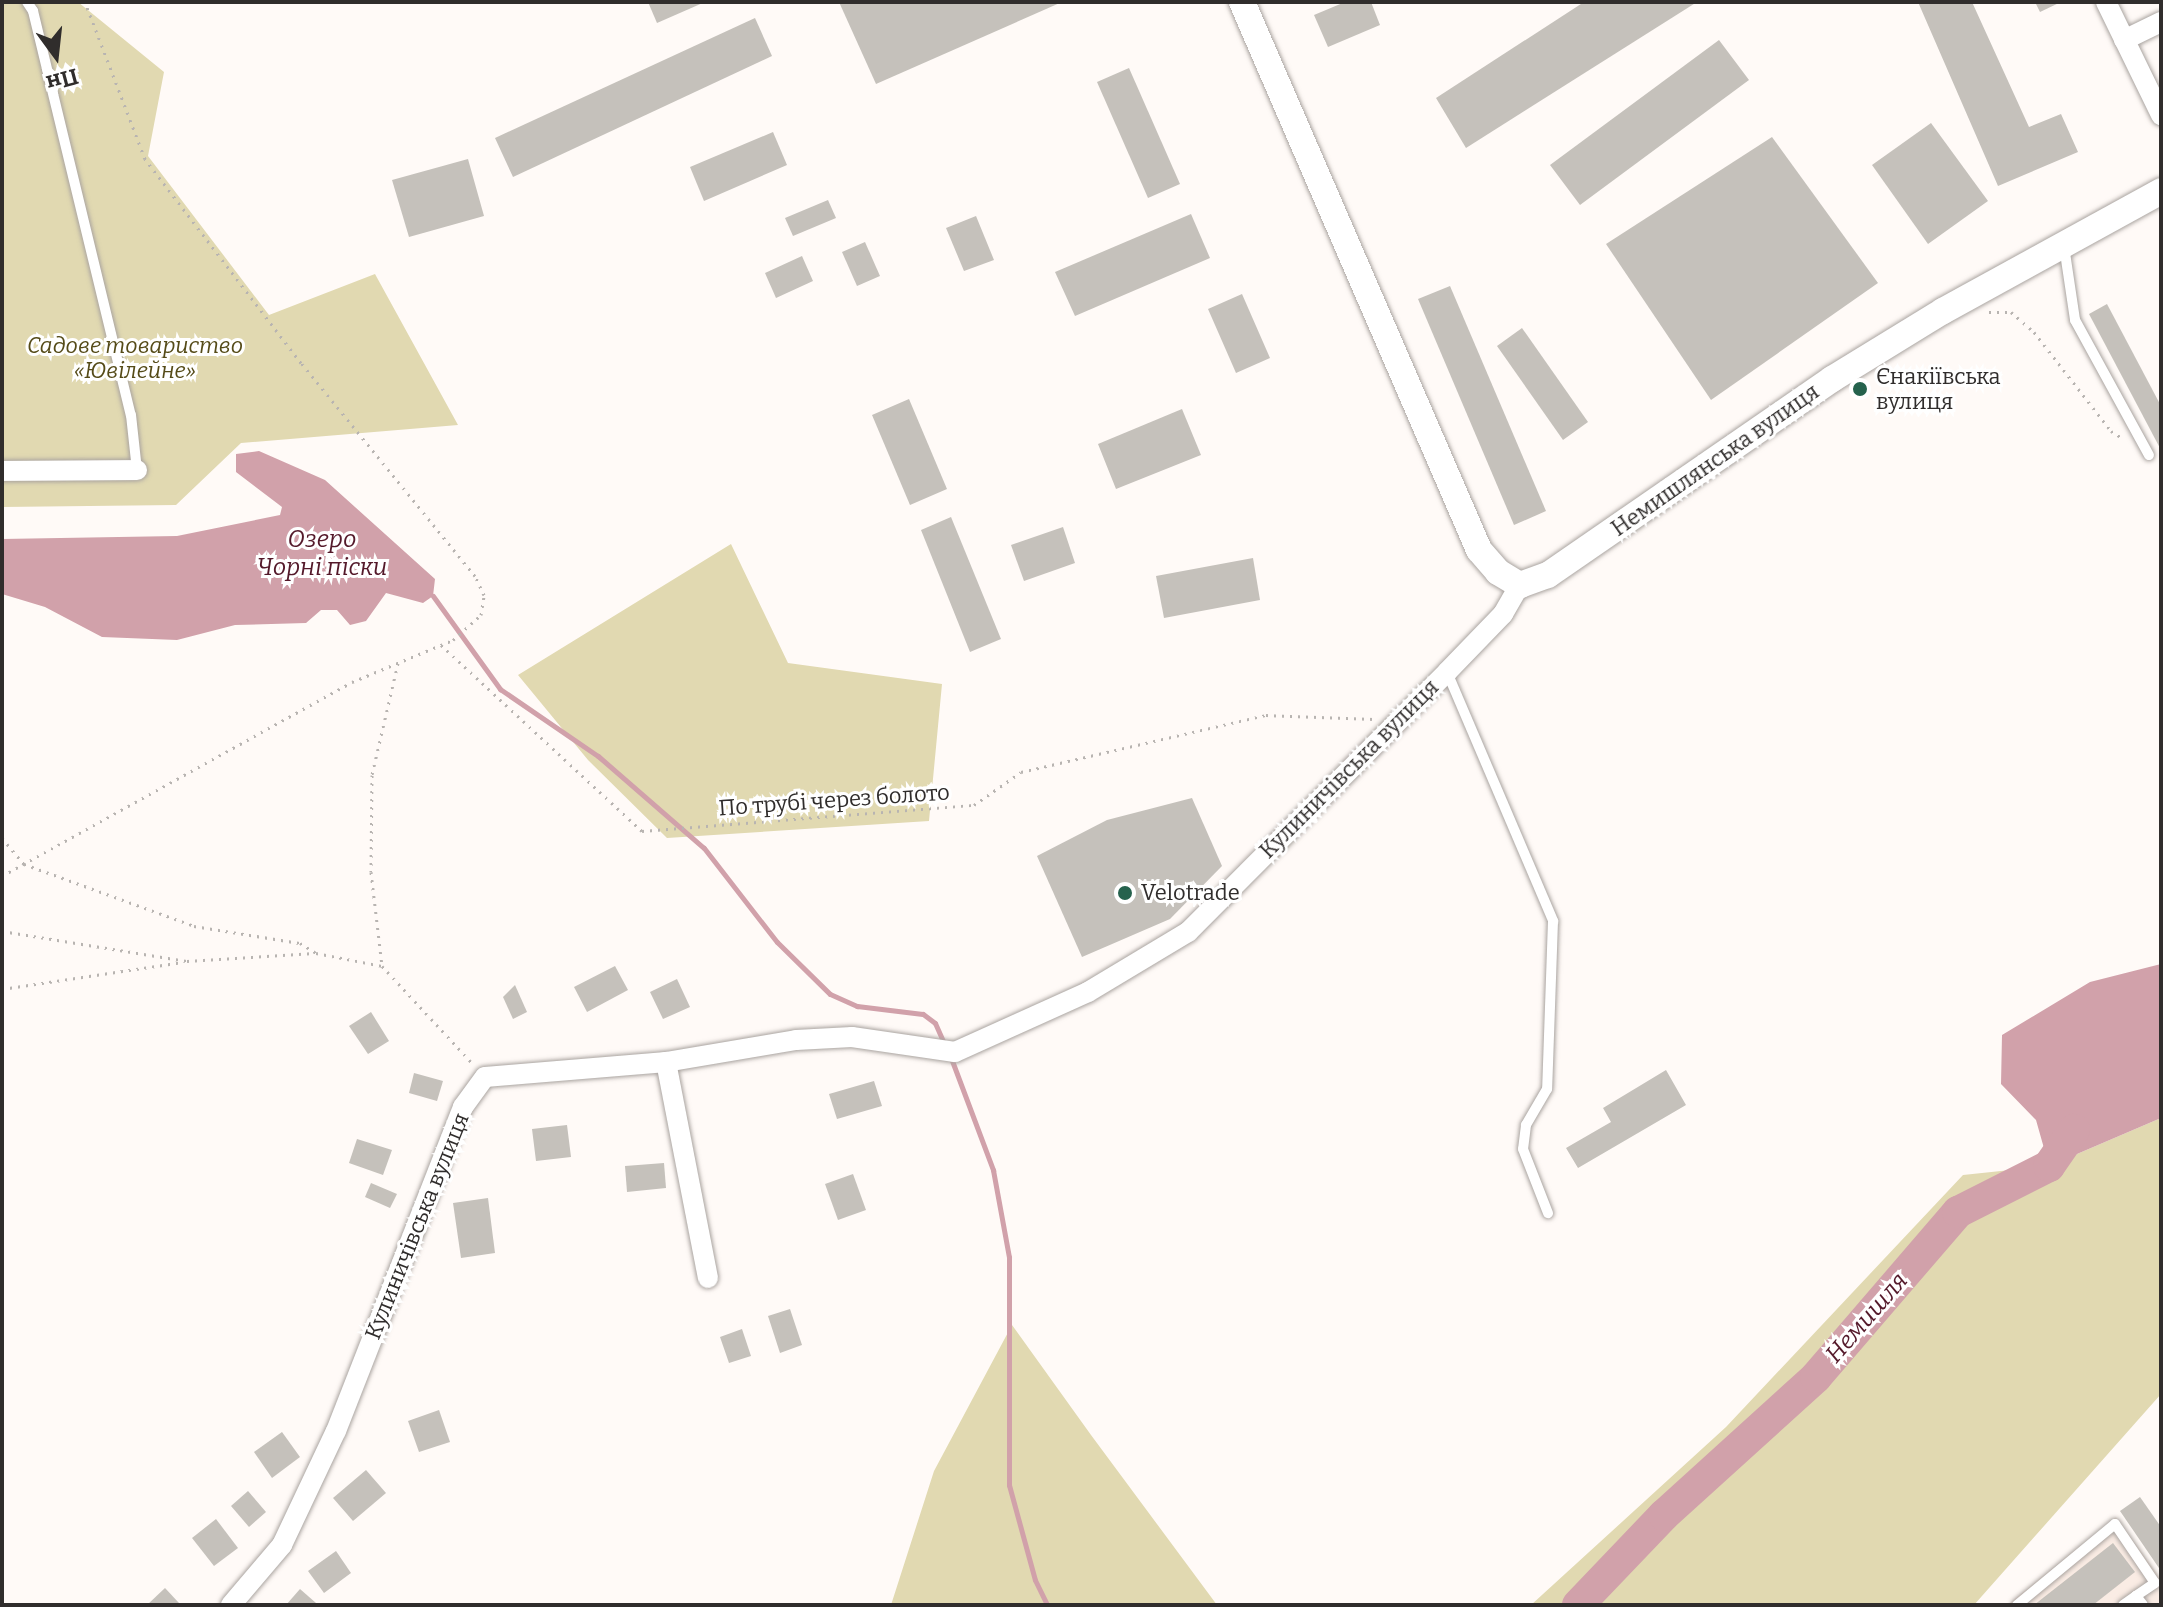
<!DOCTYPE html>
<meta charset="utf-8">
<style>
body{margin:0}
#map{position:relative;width:2163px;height:1607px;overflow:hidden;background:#fffaf7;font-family:Bitter,serif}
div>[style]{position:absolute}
.built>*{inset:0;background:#faece4}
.green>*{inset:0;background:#e1d9b1}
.water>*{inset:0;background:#d1a1aa}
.stream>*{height:5px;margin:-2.5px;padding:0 2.5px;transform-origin:2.5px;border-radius:2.5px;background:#d1a1aa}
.river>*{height:32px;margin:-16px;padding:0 16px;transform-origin:16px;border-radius:16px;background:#d1a1aa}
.building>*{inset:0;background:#c5c1bb}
.path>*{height:3px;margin-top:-1.5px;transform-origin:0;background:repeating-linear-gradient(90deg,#b8b4b1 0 2px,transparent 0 8px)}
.roads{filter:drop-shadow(0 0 2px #aaa4a0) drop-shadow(0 0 2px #aaa4a0)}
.service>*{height:10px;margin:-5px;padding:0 5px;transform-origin:5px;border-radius:5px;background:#fff}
.minor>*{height:20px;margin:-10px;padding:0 10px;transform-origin:10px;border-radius:10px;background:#fff}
.tertiary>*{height:26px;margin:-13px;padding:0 13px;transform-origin:13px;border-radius:13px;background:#fff}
.dots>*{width:22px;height:22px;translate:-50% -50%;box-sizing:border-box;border:4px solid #fff;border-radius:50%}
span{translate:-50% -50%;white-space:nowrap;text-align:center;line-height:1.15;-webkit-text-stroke:6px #fff;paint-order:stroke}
.park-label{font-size:22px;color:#554b18;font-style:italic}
.poi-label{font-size:22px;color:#302d2c}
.left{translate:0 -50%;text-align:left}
.street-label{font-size:22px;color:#302d2c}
.water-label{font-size:24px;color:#54192a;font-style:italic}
.frame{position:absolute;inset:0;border:4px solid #302d2c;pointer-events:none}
.north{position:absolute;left:16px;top:16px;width:80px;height:80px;-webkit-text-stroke:6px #fff;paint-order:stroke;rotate:165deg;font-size:22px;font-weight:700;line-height:32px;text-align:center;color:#302d2c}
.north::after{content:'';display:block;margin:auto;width:28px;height:36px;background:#302d2c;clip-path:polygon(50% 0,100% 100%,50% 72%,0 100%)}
</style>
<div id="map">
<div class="built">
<i style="clip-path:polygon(2116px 1517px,2161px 1579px,2161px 1605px,2007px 1605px)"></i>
</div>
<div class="green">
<i style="clip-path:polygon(2px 2px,78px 2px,164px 72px,148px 156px,269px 315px,375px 274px,458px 425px,241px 443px,176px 505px,2px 507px)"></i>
<i style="clip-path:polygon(731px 544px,788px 663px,942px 684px,929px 821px,667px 838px,588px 760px,518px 675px)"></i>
<i style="clip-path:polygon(2161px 1118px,2161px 1394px,1974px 1605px,1531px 1605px,1726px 1427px,1963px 1175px,2049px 1166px)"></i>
<i style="clip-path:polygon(1012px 1325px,1091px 1435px,1217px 1605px,891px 1605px,934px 1471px)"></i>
</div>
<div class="water">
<i style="clip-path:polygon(259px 451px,325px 480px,435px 579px,433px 596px,423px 603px,386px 593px,366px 621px,350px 625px,337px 610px,321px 610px,306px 623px,235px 625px,177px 640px,102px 637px,45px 607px,2px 594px,2px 539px,177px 536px,280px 515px,282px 507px,236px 472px,236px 454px)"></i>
<i style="clip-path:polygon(2161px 964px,2161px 1118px,2049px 1166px,2036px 1120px,2001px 1084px,2002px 1035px,2090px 982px)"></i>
</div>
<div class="stream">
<i style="left:433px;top:596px;width:115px;rotate:54.2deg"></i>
<i style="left:500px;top:689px;width:119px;rotate:34.4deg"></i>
<i style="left:598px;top:756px;width:140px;rotate:41deg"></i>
<i style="left:704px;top:848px;width:119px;rotate:52.2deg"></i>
<i style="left:777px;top:942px;width:74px;rotate:44.5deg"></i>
<i style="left:830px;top:994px;width:30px;rotate:24deg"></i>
<i style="left:857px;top:1006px;width:66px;rotate:6.9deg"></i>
<i style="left:923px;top:1014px;width:15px;rotate:37deg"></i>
<i style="left:935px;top:1023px;width:24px;rotate:66deg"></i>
<i style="left:951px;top:1058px;width:120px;rotate:69.4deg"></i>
<i style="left:993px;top:1170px;width:88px;rotate:79.6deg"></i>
<i style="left:1009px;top:1257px;width:228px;rotate:90deg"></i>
<i style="left:1009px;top:1485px;width:98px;rotate:74.7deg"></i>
<i style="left:1035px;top:1580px;width:28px;rotate:64deg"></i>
</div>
<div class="river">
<i style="left:1578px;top:1605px;width:124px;rotate:-46.3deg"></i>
<i style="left:1664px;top:1515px;width:205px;rotate:-42.2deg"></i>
<i style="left:1816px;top:1377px;width:218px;rotate:-49.3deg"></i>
<i style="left:1958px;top:1212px;width:102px;rotate:-26.8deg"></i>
<i style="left:2049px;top:1166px;width:44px;rotate:-55.2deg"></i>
</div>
<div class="building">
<i style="clip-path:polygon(648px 2px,705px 2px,657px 23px)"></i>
<i style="clip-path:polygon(839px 2px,1062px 2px,876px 84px)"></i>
<i style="clip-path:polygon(1345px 2px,1371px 2px,1380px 25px,1328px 47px,1314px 15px)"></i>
<i style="clip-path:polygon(1584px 2px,1697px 2px,1466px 148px,1436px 98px)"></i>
<i style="clip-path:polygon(1918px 2px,1972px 2px,2029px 127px,2061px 114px,2078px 152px,1998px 186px)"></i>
<i style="clip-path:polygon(2035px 2px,2061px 2px,2040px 12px)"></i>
<i style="clip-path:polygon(755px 18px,772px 56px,513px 177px,495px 138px)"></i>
<i style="clip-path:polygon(1719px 40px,1749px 80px,1580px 205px,1550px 165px)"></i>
<i style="clip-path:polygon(1129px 68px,1180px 184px,1148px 198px,1097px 82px)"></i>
<i style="clip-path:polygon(1931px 123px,1988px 201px,1928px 244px,1872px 165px)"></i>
<i style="clip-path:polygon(773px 132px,787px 165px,704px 201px,690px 167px)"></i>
<i style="clip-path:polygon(1772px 137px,1878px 283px,1711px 400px,1606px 244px)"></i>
<i style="clip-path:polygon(468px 159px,484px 216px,409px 237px,392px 180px)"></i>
<i style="clip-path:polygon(828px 200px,836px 218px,793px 236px,785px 218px)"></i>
<i style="clip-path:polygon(1191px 214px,1210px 258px,1075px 316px,1055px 272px)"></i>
<i style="clip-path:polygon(976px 216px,994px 260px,964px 271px,946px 228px)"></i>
<i style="clip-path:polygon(865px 242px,880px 276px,857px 286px,842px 252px)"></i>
<i style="clip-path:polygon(802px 256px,813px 281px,776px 298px,765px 273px)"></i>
<i style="clip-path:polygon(1450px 286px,1546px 511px,1514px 525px,1418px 299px)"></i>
<i style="clip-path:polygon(1242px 294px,1270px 358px,1236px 373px,1208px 309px)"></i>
<i style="clip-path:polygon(2107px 304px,2161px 406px,2161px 450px,2089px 314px)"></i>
<i style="clip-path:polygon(1522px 328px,1588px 422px,1563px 440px,1497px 346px)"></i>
<i style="clip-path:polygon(909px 399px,947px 489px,910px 505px,872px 415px)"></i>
<i style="clip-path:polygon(1182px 409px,1201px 455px,1116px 489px,1098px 444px)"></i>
<i style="clip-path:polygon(951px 517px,1001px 639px,970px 652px,921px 530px)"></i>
<i style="clip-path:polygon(1063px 527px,1075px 563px,1024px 581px,1011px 545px)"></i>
<i style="clip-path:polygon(1253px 558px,1260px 600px,1164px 618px,1156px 576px)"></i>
<i style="clip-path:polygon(1192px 798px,1222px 866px,1170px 919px,1082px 957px,1037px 856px,1107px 820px)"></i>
<i style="clip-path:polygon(615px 966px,628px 990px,587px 1012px,574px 987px)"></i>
<i style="clip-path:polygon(677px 979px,690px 1007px,663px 1019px,650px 992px)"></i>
<i style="clip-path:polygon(515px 985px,527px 1012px,513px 1019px,503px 997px)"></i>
<i style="clip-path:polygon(371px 1012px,389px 1041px,368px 1054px,349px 1026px)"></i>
<i style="clip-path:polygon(1666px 1070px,1686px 1105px,1578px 1168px,1566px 1148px,1611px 1122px,1603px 1108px)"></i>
<i style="clip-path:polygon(414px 1073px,443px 1081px,437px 1101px,409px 1093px)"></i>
<i style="clip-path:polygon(874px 1081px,882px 1106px,837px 1119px,829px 1094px)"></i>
<i style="clip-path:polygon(567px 1125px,571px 1157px,536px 1161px,532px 1129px)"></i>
<i style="clip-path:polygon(357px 1139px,392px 1150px,383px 1175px,349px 1163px)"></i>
<i style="clip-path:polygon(664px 1163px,666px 1188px,627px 1192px,625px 1166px)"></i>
<i style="clip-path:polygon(853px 1174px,866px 1210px,838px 1220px,825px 1184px)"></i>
<i style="clip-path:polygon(371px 1183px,397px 1194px,390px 1208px,365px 1197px)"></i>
<i style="clip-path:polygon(488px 1198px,495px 1253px,461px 1258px,453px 1203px)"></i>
<i style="clip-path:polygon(790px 1309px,802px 1345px,780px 1353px,768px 1316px)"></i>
<i style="clip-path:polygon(742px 1329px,751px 1356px,729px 1363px,720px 1337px)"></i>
<i style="clip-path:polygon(439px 1410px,450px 1442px,419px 1452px,408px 1421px)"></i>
<i style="clip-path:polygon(282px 1432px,300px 1457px,272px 1478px,254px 1452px)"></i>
<i style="clip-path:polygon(366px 1470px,386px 1493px,353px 1521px,333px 1498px)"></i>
<i style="clip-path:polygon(248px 1491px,266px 1512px,249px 1527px,231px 1506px)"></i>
<i style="clip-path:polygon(2140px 1497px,2161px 1527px,2161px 1571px,2120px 1511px)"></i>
<i style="clip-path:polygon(216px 1519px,238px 1548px,214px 1566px,192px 1538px)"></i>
<i style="clip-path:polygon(2113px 1543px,2135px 1572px,2093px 1605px,2034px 1605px)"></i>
<i style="clip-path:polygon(336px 1551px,351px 1573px,324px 1593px,308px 1571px)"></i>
<i style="clip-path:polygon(165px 1588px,179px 1603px,147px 1605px)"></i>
<i style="clip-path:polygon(300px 1589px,316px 1603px,286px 1605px)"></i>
</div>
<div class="path">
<i style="left:1989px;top:312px;width:22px"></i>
<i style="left:2011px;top:312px;width:30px;rotate:41deg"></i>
<i style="left:2034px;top:332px;width:125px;rotate:52.1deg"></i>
<i style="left:2111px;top:431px;width:15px;rotate:32deg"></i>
<i style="left:441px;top:645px;width:274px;rotate:42.8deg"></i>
<i style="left:642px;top:831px;width:333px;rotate:-4.5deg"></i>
<i style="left:974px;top:805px;width:57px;rotate:-35.1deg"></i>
<i style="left:1021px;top:772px;width:252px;rotate:-13.1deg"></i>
<i style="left:1266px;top:715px;width:108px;rotate:2.1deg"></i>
<i style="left:398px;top:663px;width:115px;rotate:103.1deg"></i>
<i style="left:372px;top:775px;width:97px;rotate:90.6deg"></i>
<i style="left:371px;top:872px;width:95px;rotate:83.3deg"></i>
<i style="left:382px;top:966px;width:134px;rotate:47.1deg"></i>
<i style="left:2px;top:838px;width:34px;rotate:50deg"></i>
<i style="left:24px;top:864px;width:181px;rotate:20deg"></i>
<i style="left:194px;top:926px;width:107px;rotate:9.1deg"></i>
<i style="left:300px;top:943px;width:19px;rotate:32deg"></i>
<i style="left:316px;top:953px;width:67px;rotate:11.1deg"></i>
<i style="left:2px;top:876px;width:400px;rotate:-29deg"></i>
<i style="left:352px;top:682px;width:109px;rotate:-22.6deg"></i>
<i style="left:453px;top:640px;width:38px;rotate:-42deg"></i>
<i style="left:481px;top:615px;width:20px;rotate:-81deg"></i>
<i style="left:484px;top:595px;width:21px;rotate:-115deg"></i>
<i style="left:475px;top:576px;width:275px;rotate:-129.2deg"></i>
<i style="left:301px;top:363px;width:257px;rotate:-127.4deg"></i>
<i style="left:145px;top:159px;width:168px;rotate:-110.9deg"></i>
<i style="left:2px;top:931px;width:187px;rotate:9.2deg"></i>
<i style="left:187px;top:961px;width:128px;rotate:-3.6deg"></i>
<i style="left:2px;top:989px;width:183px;rotate:-8.5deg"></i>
</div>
<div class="roads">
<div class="service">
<i style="left:27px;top:2px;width:11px;rotate:56deg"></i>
<i style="left:33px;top:11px;width:416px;rotate:76.4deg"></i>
<i style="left:131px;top:415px;width:55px;rotate:83.8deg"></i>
<i style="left:2064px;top:246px;width:75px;rotate:81.5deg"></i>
<i style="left:2075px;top:320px;width:154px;rotate:61.3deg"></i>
<i style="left:1447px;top:672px;width:271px;rotate:66.9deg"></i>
<i style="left:1553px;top:921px;width:168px;rotate:92deg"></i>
<i style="left:1547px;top:1089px;width:42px;rotate:120.3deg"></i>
<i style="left:1526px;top:1125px;width:24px;rotate:97deg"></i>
<i style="left:1523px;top:1149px;width:69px;rotate:68.7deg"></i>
<i style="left:2017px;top:1605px;width:127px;rotate:-39.6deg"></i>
<i style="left:2115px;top:1524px;width:71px;rotate:55.9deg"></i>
<i style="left:2155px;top:1583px;width:23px;rotate:146deg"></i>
<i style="left:2123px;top:1605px;width:16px;rotate:-35deg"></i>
<i style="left:2136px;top:1596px;width:11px;rotate:52deg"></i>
</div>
<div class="minor">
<i style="left:2106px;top:2px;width:126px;rotate:64deg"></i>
<i style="left:2124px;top:40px;width:41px;rotate:-25.9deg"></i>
<i style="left:2px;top:471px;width:135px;rotate:-0.4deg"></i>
<i style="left:666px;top:1062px;width:220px;rotate:79deg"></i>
<i style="left:231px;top:1605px;width:79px;rotate:-49.6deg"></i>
<i style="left:282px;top:1545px;width:126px;rotate:-64.7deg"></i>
<i style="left:336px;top:1431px;width:348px;rotate:-68.6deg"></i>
<i style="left:463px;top:1107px;width:37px;rotate:-54deg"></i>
<i style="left:485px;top:1077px;width:182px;rotate:-4.7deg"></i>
<i style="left:666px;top:1062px;width:132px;rotate:-9.6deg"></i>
<i style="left:796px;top:1040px;width:56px;rotate:-3.1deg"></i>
<i style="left:852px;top:1037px;width:104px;rotate:8.3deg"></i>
<i style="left:955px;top:1052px;width:146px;rotate:-24.3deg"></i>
<i style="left:1088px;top:992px;width:117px;rotate:-31deg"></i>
<i style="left:1188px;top:932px;width:367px;rotate:-45.1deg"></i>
<i style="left:1447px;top:672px;width:81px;rotate:-46deg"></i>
<i style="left:1503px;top:614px;width:34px;rotate:-60deg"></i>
</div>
<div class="tertiary">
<i style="left:1242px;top:2px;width:597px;rotate:66.61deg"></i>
<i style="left:1479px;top:550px;width:29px;rotate:49deg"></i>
<i style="left:1498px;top:572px;width:26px;rotate:31deg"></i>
<i style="left:1520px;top:585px;width:30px;rotate:-20deg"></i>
<i style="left:1548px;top:575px;width:345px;rotate:-34.6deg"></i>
<i style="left:1832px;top:379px;width:130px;rotate:-31.5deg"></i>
<i style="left:1943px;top:311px;width:249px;rotate:-28.8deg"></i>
</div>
</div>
<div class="dots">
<i style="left:1860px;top:389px;background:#25624d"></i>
<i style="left:1125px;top:893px;background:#25624d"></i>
</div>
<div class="park-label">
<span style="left:135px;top:358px">Садове товариство<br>«Ювілейне»</span>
</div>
<div class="poi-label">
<span class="left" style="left:1876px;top:389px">Єнакіївська<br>вулиця</span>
<span class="left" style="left:1141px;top:893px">Velotrade</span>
</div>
<div class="street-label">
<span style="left:1715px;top:460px;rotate:-35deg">Немишлянська вулиця</span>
<span style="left:1349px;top:769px;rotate:-45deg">Кулиничівська вулиця</span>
<span style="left:834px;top:800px;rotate:-4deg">По трубі через болото</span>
<span style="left:417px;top:1226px;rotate:-68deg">Кулиничівська вулиця</span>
</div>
<div class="water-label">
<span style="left:322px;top:554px">Озеро<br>Чорні піски</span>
<span style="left:1867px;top:1318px;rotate:-49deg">Немишля</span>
</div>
<div class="frame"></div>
<div class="north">Пн</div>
</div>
